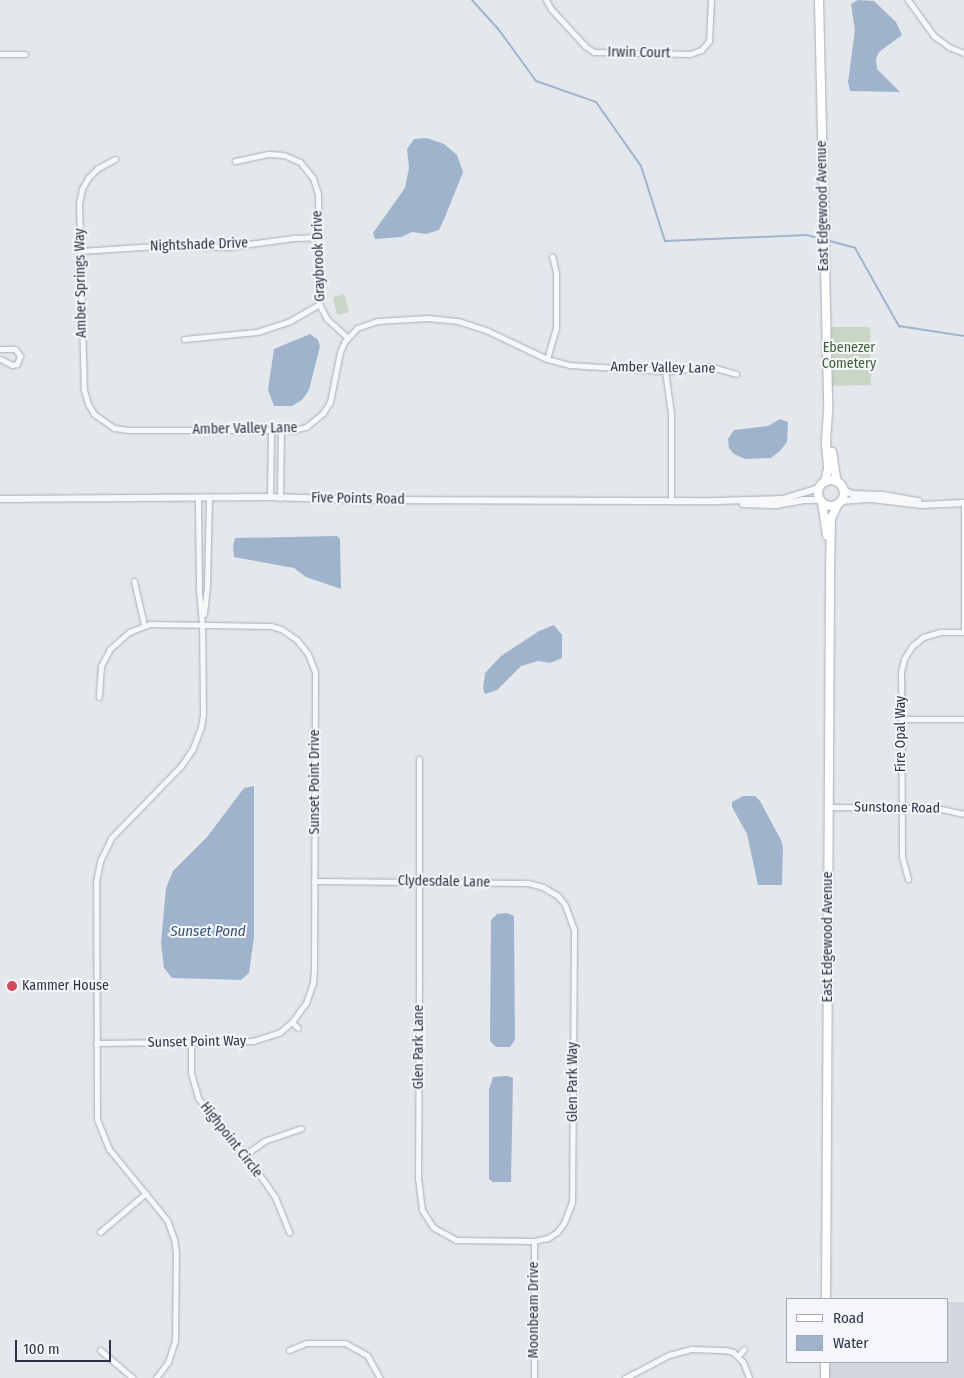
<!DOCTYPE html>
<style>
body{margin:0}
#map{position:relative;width:964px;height:1378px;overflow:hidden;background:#e4e7ec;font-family:"Fira Sans Condensed",sans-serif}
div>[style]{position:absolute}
.built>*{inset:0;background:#d2d6de}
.green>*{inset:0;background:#c9d6c5}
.water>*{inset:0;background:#9fb4cc}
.stream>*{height:2px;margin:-1px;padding:0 1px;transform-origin:1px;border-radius:1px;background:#9fb4cc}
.roads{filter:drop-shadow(0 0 1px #a9aeb7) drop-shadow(0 0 1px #a9aeb7)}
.minor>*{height:5px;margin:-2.5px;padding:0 2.5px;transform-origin:2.5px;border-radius:2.5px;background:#f7f8fa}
.tertiary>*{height:6px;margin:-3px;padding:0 3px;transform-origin:3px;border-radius:3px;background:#f7f8fa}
.secondary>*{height:8px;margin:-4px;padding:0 4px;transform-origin:4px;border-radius:4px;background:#fff}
.secondary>.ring{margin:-4px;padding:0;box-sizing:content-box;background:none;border:8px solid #fff;border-radius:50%}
.dots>*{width:14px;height:14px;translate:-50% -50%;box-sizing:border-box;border:2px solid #f4f6f9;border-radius:50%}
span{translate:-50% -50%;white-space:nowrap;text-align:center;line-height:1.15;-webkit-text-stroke:4px #f4f6f9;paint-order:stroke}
.street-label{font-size:14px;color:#2b3445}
.park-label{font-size:14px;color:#3f6138}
.poi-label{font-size:14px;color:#2b3445}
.left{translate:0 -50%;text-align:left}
.water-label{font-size:15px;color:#34527a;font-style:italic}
.legend{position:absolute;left:786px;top:1298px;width:162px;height:65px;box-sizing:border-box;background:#f4f6f9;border:1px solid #a4a8b1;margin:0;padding:6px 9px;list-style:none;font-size:15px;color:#2b3445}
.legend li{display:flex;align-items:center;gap:10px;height:25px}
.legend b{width:25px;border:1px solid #a4a8b1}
.scale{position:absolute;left:15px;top:1340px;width:96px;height:22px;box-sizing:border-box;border:2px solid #2b3445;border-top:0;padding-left:6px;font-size:15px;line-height:18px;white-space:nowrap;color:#2b3445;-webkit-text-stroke:4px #f4f6f9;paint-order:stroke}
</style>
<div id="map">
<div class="built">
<i style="clip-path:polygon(948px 1302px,964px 1302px,964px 1378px,825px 1378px,825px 1362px,948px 1362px)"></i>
</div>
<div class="green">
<i style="clip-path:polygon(344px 294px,349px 312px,337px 315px,333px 297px)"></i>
<i style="clip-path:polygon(826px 327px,870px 327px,871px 385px,827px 386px)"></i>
</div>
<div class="water">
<i style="clip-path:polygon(858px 0,874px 1px,896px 22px,902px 35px,879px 52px,876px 59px,877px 69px,900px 92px,850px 91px,848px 82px,855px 30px,851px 4px)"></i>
<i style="clip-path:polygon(427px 138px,444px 144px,457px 155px,463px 172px,445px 217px,439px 230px,426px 234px,412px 232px,401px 237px,375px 239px,373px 233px,405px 188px,409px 168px,407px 149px,414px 139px)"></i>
<i style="clip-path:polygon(310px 334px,318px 340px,320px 346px,309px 390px,302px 400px,292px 406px,274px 406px,268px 390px,274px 349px)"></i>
<i style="clip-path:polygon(780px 419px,788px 422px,787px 442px,780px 451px,771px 458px,745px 459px,734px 454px,729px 448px,728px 439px,734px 430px,768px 426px)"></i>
<i style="clip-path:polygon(337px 536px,340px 539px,341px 589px,306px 577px,294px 568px,234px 557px,233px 546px,235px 538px)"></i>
<i style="clip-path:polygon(554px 625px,562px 635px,562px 658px,550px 663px,538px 661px,521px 666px,497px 690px,485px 694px,483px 688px,485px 673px,501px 656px,539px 631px)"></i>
<i style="clip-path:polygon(254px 786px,254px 937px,249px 973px,241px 980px,172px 978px,164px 968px,161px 943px,166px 888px,173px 871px,207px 837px,244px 788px)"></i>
<i style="clip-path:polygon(743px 796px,755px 796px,760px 801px,781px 840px,783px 847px,782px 885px,758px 885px,747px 834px,732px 807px,732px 802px)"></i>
<i style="clip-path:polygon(507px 913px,514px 916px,514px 920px,515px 1040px,510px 1047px,496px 1047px,490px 1041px,491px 920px,497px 914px)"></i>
<i style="clip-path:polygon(493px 1077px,507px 1076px,513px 1078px,511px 1182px,493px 1182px,489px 1179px,489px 1090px)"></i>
</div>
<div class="stream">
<i style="left:472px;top:0;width:40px;rotate:48deg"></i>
<i style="left:499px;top:30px;width:63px;rotate:54deg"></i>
<i style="left:536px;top:81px;width:64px;rotate:19.3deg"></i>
<i style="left:596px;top:102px;width:78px;rotate:54.9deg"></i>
<i style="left:641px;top:166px;width:79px;rotate:72.3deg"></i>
<i style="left:665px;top:241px;width:142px;rotate:-2.4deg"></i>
<i style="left:807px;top:235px;width:16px;rotate:15deg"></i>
<i style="left:826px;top:240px;width:30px;rotate:15deg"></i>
<i style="left:855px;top:248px;width:90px;rotate:60.6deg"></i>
<i style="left:899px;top:326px;width:66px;rotate:8.7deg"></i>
</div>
<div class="roads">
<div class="minor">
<i style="left:546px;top:0;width:10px;rotate:61deg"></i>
<i style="left:551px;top:9px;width:50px;rotate:47.4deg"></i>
<i style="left:585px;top:46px;width:11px;rotate:34deg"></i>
<i style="left:594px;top:52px;width:96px;rotate:1.2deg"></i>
<i style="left:690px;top:54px;width:12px;rotate:-20deg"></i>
<i style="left:701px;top:50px;width:12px;rotate:-48deg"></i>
<i style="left:709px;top:41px;width:41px;rotate:-87.2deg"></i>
<i style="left:908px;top:0;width:44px;rotate:54.2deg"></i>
<i style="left:934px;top:36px;width:19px;rotate:36deg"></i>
<i style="left:949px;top:47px;width:16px;rotate:22deg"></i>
<i style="left:0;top:54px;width:25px"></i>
<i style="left:115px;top:159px;width:19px;rotate:152deg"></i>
<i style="left:98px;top:168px;width:14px;rotate:135deg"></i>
<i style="left:88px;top:178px;width:13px;rotate:119deg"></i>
<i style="left:82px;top:189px;width:14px;rotate:102deg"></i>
<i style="left:79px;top:203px;width:187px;rotate:88.5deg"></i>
<i style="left:84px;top:390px;width:15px;rotate:74deg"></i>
<i style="left:88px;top:404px;width:12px;rotate:59deg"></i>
<i style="left:94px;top:414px;width:24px;rotate:35deg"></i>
<i style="left:114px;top:428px;width:14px;rotate:8deg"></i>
<i style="left:128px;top:430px;width:164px"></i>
<i style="left:292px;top:430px;width:14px;rotate:-12deg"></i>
<i style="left:306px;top:427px;width:22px;rotate:-39deg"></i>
<i style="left:323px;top:413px;width:13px;rotate:-58deg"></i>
<i style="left:330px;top:402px;width:51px;rotate:-78.7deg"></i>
<i style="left:340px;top:352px;width:12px;rotate:-66deg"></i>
<i style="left:345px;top:341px;width:18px;rotate:-47deg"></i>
<i style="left:357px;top:328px;width:21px;rotate:-19deg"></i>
<i style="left:377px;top:321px;width:51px;rotate:-3.4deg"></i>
<i style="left:428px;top:318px;width:30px;rotate:6deg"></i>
<i style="left:458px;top:321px;width:32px;rotate:18deg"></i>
<i style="left:488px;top:331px;width:65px;rotate:25.4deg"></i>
<i style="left:547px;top:359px;width:23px;rotate:15deg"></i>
<i style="left:569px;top:365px;width:96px;rotate:3.6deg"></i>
<i style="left:665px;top:371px;width:47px;rotate:-4.9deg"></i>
<i style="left:712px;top:367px;width:25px;rotate:16deg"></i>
<i style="left:235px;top:161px;width:35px;rotate:-12deg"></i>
<i style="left:269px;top:154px;width:15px;rotate:4deg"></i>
<i style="left:284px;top:155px;width:17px;rotate:24deg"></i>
<i style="left:300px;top:162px;width:21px;rotate:51deg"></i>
<i style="left:313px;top:178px;width:17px;rotate:73deg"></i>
<i style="left:318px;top:194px;width:110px;rotate:89.5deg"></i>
<i style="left:319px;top:304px;width:17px;rotate:62deg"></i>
<i style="left:327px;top:319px;width:27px;rotate:42deg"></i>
<i style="left:80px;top:251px;width:92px;rotate:-3.7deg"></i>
<i style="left:172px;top:245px;width:55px;rotate:2.1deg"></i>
<i style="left:227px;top:247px;width:67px;rotate:-7.8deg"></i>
<i style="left:293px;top:238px;width:25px;rotate:-2deg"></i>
<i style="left:184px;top:339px;width:73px;rotate:-5.5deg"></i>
<i style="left:257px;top:332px;width:35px;rotate:-18deg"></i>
<i style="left:290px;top:321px;width:34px;rotate:-30deg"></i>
<i style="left:0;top:349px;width:15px"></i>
<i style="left:15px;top:349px;width:9px;rotate:54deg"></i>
<i style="left:20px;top:356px;width:9px;rotate:111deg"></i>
<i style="left:17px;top:364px;width:5px;rotate:169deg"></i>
<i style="left:12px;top:365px;width:13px;rotate:-153deg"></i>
<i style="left:547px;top:359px;width:32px;rotate:-74deg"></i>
<i style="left:556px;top:328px;width:56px;rotate:-90deg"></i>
<i style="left:556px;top:272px;width:16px;rotate:-104deg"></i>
<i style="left:665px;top:371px;width:42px;rotate:81.9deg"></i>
<i style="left:671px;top:413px;width:88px;rotate:90deg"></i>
<i style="left:270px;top:497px;width:67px;rotate:-89.1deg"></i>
<i style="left:280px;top:498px;width:68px;rotate:-89.2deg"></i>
<i style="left:134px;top:581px;width:45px;rotate:77.2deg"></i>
<i style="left:204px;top:614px;width:29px;rotate:-84deg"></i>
<i style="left:207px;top:585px;width:87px;rotate:-88.7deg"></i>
<i style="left:964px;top:632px;width:129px;rotate:-90deg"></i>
<i style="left:902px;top:719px;width:62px"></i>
<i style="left:829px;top:807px;width:107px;rotate:0.5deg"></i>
<i style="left:936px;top:808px;width:29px;rotate:12deg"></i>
<i style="left:908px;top:879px;width:24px;rotate:-105deg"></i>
<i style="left:902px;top:856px;width:184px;rotate:-90.3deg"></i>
<i style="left:901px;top:672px;width:13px;rotate:-77deg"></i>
<i style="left:904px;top:659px;width:15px;rotate:-58deg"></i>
<i style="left:912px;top:646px;width:14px;rotate:-39deg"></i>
<i style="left:923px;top:637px;width:19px;rotate:-16deg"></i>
<i style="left:941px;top:632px;width:23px"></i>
<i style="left:314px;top:881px;width:105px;rotate:0.5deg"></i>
<i style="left:419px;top:882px;width:109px;rotate:0.5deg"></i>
<i style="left:528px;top:883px;width:16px;rotate:15deg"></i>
<i style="left:543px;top:887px;width:17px;rotate:31deg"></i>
<i style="left:558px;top:896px;width:11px;rotate:52deg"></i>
<i style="left:565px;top:905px;width:27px;rotate:70deg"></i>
<i style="left:574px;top:930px;width:272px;rotate:90.4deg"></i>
<i style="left:572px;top:1202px;width:22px;rotate:111deg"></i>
<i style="left:564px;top:1223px;width:11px;rotate:128deg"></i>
<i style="left:557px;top:1232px;width:11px;rotate:146deg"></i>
<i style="left:548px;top:1238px;width:14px;rotate:168deg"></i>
<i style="left:534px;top:1241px;width:78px;rotate:-179.3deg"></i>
<i style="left:456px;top:1240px;width:26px;rotate:-151deg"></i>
<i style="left:433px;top:1227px;width:20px;rotate:-123deg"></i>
<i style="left:422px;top:1210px;width:31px;rotate:-97deg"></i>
<i style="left:418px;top:1179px;width:204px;rotate:-89.7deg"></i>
<i style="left:419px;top:975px;width:216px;rotate:-90deg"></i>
<i style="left:292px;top:1022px;width:8px;rotate:45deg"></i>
<i style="left:96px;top:1043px;width:157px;rotate:-0.7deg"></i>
<i style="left:253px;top:1041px;width:28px;rotate:-18deg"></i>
<i style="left:280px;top:1032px;width:16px;rotate:-40deg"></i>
<i style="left:292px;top:1022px;width:24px;rotate:-54deg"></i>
<i style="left:306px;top:1003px;width:21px;rotate:-71deg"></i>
<i style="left:313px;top:983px;width:13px;rotate:-86deg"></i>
<i style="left:314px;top:970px;width:298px;rotate:-89.8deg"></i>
<i style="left:315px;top:672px;width:19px;rotate:-111deg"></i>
<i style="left:308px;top:654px;width:18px;rotate:-128deg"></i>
<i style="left:297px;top:640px;width:19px;rotate:-145deg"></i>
<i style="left:281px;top:629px;width:10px;rotate:-163deg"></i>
<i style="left:271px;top:626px;width:121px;rotate:-179.1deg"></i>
<i style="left:150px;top:624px;width:22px;rotate:159deg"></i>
<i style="left:129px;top:632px;width:25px;rotate:138deg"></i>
<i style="left:110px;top:649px;width:19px;rotate:118deg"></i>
<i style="left:101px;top:666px;width:31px;rotate:94deg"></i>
<i style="left:191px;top:1043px;width:30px;rotate:90deg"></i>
<i style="left:191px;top:1073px;width:26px;rotate:74deg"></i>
<i style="left:198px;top:1098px;width:74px;rotate:50.5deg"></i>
<i style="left:245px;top:1155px;width:39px;rotate:54deg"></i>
<i style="left:268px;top:1187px;width:12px;rotate:55deg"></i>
<i style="left:275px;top:1197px;width:38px;rotate:68deg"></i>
<i style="left:245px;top:1155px;width:24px;rotate:-36deg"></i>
<i style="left:264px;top:1141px;width:39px;rotate:-19deg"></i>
<i style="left:100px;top:1232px;width:60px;rotate:-40.3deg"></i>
<i style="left:100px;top:1350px;width:43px;rotate:40.3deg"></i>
<i style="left:289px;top:1350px;width:18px;rotate:-22deg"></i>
<i style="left:306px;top:1343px;width:39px"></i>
<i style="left:345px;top:1343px;width:25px;rotate:29deg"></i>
<i style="left:367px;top:1355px;width:26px;rotate:61deg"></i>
<i style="left:738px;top:1356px;width:9px;rotate:-49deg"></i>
<i style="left:156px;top:1378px;width:20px;rotate:-53deg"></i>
<i style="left:168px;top:1362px;width:22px;rotate:-72deg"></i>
<i style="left:175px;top:1341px;width:89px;rotate:-89.4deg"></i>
<i style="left:176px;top:1252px;width:13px;rotate:-99deg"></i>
<i style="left:174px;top:1239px;width:20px;rotate:-110deg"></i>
<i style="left:167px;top:1220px;width:92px;rotate:-129.2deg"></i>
<i style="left:109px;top:1149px;width:32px;rotate:-112deg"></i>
<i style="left:97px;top:1119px;width:237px;rotate:-90.2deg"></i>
<i style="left:96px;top:882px;width:21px;rotate:-79deg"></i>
<i style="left:100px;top:861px;width:25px;rotate:-64deg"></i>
<i style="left:111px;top:838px;width:100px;rotate:-45.8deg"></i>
<i style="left:181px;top:766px;width:22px;rotate:-56deg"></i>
<i style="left:193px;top:748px;width:22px;rotate:-69deg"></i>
<i style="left:201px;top:727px;width:13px;rotate:-81deg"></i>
<i style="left:203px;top:714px;width:90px;rotate:-90.6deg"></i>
<i style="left:202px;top:624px;width:38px;rotate:-95deg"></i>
<i style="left:199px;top:586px;width:88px;rotate:-90.7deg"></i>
<i style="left:534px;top:1378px;width:137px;rotate:-90deg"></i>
<i style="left:625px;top:1378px;width:50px;rotate:-27.6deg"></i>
<i style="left:669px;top:1355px;width:24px;rotate:-15deg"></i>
<i style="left:692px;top:1349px;width:33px;rotate:2deg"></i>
<i style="left:725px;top:1350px;width:8px;rotate:14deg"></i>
<i style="left:733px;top:1352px;width:14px;rotate:45deg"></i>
<i style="left:743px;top:1362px;width:17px;rotate:69deg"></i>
</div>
<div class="tertiary">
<i style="left:842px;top:489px;width:11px;rotate:27deg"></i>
<i style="left:852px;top:494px;width:31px;rotate:2deg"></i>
<i style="left:883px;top:495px;width:36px;rotate:10deg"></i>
<i style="left:0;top:499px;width:270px;rotate:-0.4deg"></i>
<i style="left:270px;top:497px;width:96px;rotate:1.8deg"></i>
<i style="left:366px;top:500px;width:351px;rotate:0.2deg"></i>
<i style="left:717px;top:501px;width:66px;rotate:-1.7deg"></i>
<i style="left:783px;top:499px;width:38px;rotate:-17deg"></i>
<i style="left:841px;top:501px;width:31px;rotate:-4deg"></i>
<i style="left:872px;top:499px;width:50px;rotate:6.8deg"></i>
<i style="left:922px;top:505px;width:42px;rotate:-2.7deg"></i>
<i style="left:743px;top:504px;width:33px;rotate:2deg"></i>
<i style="left:776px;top:505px;width:27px;rotate:-10deg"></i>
<i style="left:803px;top:500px;width:17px"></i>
</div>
<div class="secondary">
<i style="left:819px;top:0;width:412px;rotate:88.7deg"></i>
<i style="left:828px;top:412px;width:32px;rotate:94deg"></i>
<i style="left:826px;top:444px;width:25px;rotate:85deg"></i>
<i style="left:828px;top:469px;width:13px;rotate:103deg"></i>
<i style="left:832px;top:452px;width:30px;rotate:81deg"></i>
<i class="ring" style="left:818px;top:480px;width:18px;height:18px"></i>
<i style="left:822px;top:503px;width:33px;rotate:81deg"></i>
<i style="left:826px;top:1299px;width:724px;rotate:-89.68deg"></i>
<i style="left:830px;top:575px;width:57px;rotate:-89deg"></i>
<i style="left:831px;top:518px;width:16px;rotate:-63deg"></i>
<i style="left:825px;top:1378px;width:16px;rotate:-90deg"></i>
</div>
</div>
<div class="dots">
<i style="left:12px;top:986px;background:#d1495b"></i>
</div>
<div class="street-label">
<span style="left:639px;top:53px;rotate:1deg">Irwin Court</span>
<span style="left:823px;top:206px;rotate:-91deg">East Edgewood Avenue</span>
<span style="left:199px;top:245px;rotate:-2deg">Nightshade Drive</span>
<span style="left:319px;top:256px;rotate:-92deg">Graybrook Drive</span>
<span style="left:81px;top:283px;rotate:-91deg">Amber Springs Way</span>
<span style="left:663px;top:368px;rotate:1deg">Amber Valley Lane</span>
<span style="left:245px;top:429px;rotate:-1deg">Amber Valley Lane</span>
<span style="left:358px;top:499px;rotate:1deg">Five Points Road</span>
<span style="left:901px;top:734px;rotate:-90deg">Fire Opal Way</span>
<span style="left:315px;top:782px;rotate:-90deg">Sunset Point Drive</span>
<span style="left:897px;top:808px;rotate:1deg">Sunstone Road</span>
<span style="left:444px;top:882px;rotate:1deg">Clydesdale Lane</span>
<span style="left:828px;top:937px;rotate:-90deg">East Edgewood Avenue</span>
<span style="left:197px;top:1042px;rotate:-1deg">Sunset Point Way</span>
<span style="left:419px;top:1047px;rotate:-90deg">Glen Park Lane</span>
<span style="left:573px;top:1082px;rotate:-90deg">Glen Park Way</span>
<span style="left:231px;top:1140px;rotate:52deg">Highpoint Circle</span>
<span style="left:534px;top:1310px;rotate:-90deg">Moonbeam Drive</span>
</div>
<div class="park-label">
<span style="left:849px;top:356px">Ebenezer<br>Cometery</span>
</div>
<div class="poi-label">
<span class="left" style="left:22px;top:986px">Kammer House</span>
</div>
<div class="water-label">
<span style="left:208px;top:932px">Sunset Pond</span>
</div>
<ul class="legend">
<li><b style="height:6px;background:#fff"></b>Road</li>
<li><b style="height:14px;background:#9fb4cc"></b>Water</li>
</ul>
<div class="scale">100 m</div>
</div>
